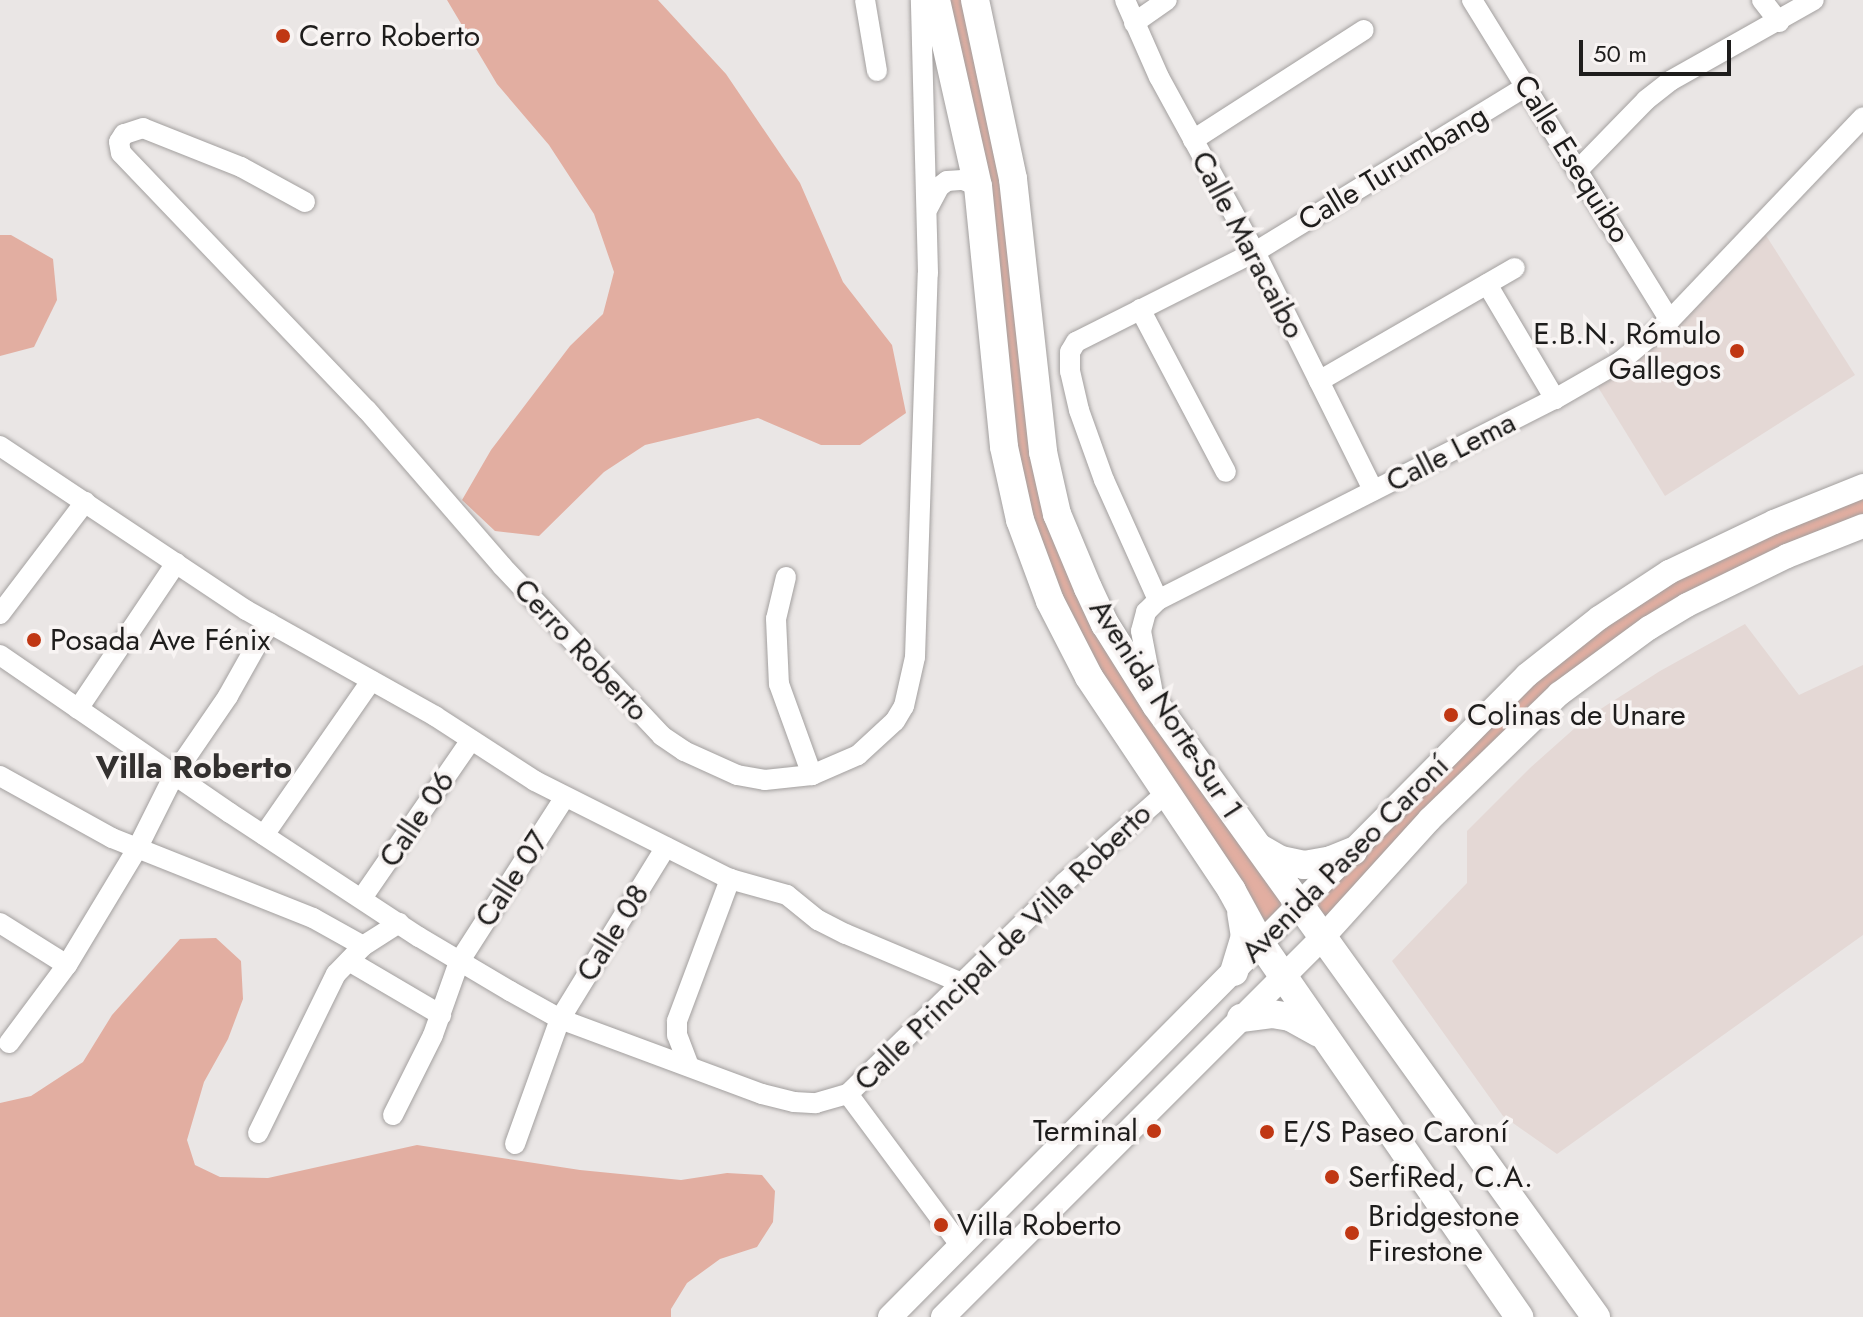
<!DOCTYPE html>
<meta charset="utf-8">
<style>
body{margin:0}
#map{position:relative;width:1863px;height:1317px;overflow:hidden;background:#eae6e5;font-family:Jost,sans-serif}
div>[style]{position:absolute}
.built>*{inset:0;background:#e4d8d5}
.green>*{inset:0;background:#e2aea1}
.roads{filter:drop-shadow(0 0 2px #a3a09f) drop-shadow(0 0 2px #a3a09f)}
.minor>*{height:20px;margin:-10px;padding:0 10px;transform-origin:10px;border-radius:10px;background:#fff}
.tertiary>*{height:24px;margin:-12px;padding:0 12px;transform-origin:12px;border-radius:12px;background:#fff}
.secondary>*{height:28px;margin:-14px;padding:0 14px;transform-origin:14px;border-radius:14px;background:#fff}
.dots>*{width:22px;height:22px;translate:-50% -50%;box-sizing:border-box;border:4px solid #f8f4f3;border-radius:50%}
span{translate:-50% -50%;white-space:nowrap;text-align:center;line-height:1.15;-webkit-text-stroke:7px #f8f4f3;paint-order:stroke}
.poi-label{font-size:30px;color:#1e1d1c}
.left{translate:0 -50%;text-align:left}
.right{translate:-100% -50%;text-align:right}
.street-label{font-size:30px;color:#1e1d1c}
.neighbourhood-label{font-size:32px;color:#33302f;font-weight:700}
.scale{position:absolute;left:1579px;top:40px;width:152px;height:36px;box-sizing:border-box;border:4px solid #1e1d1c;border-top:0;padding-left:10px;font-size:24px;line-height:28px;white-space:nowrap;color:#1e1d1c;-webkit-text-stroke:6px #f8f4f3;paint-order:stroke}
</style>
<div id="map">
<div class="built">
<i style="clip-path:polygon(1760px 226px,1855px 375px,1665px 496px,1593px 379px)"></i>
<i style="clip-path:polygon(1745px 624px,1799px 695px,1863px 665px,1863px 935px,1557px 1154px,1503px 1116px,1392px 961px,1467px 883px,1467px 831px,1530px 768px,1585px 719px,1660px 671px)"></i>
</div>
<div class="green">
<i style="clip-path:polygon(447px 0,658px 0,726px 74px,800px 183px,843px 282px,892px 345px,906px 413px,860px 445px,821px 445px,758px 418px,645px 445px,604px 472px,539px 536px,495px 531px,462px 500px,491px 450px,570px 346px,603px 314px,614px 272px,594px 214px,549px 145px,497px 84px)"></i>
<i style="clip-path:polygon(936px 0,975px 0,1072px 550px,1299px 905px,1599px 618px,1863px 486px,1863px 526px,1608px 656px,1323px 937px,1299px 905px,1261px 944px,1033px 560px)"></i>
<i style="clip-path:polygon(0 235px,11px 235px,53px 259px,57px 300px,34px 347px,0 356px)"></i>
<i style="clip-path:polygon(216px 938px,241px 961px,243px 999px,228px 1039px,204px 1082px,187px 1140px,195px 1165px,220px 1177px,268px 1178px,417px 1145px,580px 1170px,681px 1180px,727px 1173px,762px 1175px,775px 1191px,773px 1222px,757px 1247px,720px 1259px,687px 1283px,671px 1309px,671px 1317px,0 1317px,0 1103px,31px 1096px,83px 1062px,112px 1015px,180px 939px)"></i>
</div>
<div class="roads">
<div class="minor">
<i style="left:865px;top:0;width:72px;rotate:80.4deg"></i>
<i style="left:1125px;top:0;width:84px;rotate:66.2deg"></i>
<i style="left:1159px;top:77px;width:200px;rotate:61.3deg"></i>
<i style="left:1255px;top:252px;width:266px;rotate:63.6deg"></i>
<i style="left:1472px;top:0;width:376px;rotate:58.3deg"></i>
<i style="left:1762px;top:0;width:28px;rotate:52deg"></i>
<i style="left:1134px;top:23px;width:40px;rotate:-34.9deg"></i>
<i style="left:1193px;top:140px;width:203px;rotate:-32.8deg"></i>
<i style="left:1579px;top:169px;width:96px;rotate:-45.8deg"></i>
<i style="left:1646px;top:100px;width:31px;rotate:-38deg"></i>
<i style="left:1670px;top:81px;width:165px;rotate:-29.4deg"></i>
<i style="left:305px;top:202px;width:73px;rotate:-151.3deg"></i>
<i style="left:241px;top:167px;width:105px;rotate:-158.3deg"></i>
<i style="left:143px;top:128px;width:20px;rotate:162deg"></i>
<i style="left:124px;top:134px;width:9px;rotate:122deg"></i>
<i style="left:119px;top:142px;width:11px;rotate:80deg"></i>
<i style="left:121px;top:153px;width:356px;rotate:46.3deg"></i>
<i style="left:367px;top:410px;width:206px;rotate:49.1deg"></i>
<i style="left:502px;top:566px;width:233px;rotate:46.7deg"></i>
<i style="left:662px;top:736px;width:27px;rotate:34deg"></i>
<i style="left:684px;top:751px;width:58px;rotate:24.4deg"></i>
<i style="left:737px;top:775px;width:28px;rotate:10deg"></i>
<i style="left:765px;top:780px;width:47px;rotate:-6.1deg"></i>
<i style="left:812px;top:775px;width:50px;rotate:-23.5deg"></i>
<i style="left:858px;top:755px;width:50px;rotate:-42.6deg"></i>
<i style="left:895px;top:721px;width:17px;rotate:-59deg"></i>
<i style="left:904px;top:706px;width:50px;rotate:-77.3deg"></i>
<i style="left:915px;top:657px;width:384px;rotate:-88.1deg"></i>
<i style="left:928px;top:273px;width:273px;rotate:-91.5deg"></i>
<i style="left:928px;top:208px;width:24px;rotate:-62deg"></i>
<i style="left:939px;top:187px;width:10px;rotate:-37deg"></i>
<i style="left:947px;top:181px;width:16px;rotate:-4deg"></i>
<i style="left:963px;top:180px;width:16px;rotate:22deg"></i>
<i style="left:1487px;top:284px;width:134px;rotate:59.4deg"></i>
<i style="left:1140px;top:309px;width:184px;rotate:62.2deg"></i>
<i style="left:1319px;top:381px;width:226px;rotate:-30deg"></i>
<i style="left:0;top:446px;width:296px;rotate:33.7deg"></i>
<i style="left:246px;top:610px;width:217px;rotate:29.3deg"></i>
<i style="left:435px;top:716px;width:119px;rotate:33deg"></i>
<i style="left:535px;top:781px;width:218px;rotate:26.7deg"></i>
<i style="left:730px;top:879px;width:59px;rotate:15.7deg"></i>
<i style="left:787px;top:895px;width:40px;rotate:39deg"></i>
<i style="left:818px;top:920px;width:31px;rotate:27deg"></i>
<i style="left:846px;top:934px;width:126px;rotate:22.9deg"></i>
<i style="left:786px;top:577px;width:43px;rotate:103.4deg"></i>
<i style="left:776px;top:619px;width:65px;rotate:87.4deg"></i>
<i style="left:779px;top:684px;width:97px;rotate:70.1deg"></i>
<i style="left:1158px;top:600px;width:132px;rotate:-114.2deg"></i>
<i style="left:1104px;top:480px;width:74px;rotate:-109.7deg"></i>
<i style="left:1079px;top:410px;width:40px;rotate:-103deg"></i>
<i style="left:1070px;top:371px;width:19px;rotate:-90deg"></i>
<i style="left:1070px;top:352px;width:12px;rotate:-59deg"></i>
<i style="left:1076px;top:342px;width:200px;rotate:-26.7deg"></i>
<i style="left:1255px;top:252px;width:319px;rotate:-31.4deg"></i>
<i style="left:0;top:614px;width:141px;rotate:-52.8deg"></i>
<i style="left:0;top:655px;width:279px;rotate:34.5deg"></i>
<i style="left:230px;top:813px;width:226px;rotate:33.3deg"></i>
<i style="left:419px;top:937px;width:106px;rotate:30.7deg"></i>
<i style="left:510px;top:991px;width:57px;rotate:29.2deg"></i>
<i style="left:560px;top:1019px;width:215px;rotate:20.4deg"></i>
<i style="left:762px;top:1094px;width:33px;rotate:14deg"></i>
<i style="left:794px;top:1102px;width:22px;rotate:3deg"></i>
<i style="left:816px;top:1103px;width:33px;rotate:-16deg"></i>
<i style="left:848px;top:1094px;width:302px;rotate:-44.3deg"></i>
<i style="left:1064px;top:883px;width:136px;rotate:-41.4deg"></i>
<i style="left:1152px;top:688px;width:58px;rotate:-100.9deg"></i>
<i style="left:1141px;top:631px;width:20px;rotate:-75deg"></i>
<i style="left:1146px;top:612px;width:17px;rotate:-45deg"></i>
<i style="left:1158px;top:600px;width:445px;rotate:-26.9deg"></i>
<i style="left:1555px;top:399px;width:76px;rotate:-29.9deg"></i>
<i style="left:1621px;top:361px;width:64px;rotate:-39.9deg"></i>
<i style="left:1670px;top:320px;width:280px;rotate:-46.4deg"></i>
<i style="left:78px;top:709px;width:176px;rotate:-56.1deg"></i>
<i style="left:0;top:776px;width:128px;rotate:29deg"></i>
<i style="left:112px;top:838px;width:216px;rotate:21.7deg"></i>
<i style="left:313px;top:918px;width:57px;rotate:29.2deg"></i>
<i style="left:264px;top:835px;width:188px;rotate:-55.2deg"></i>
<i style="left:362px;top:898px;width:192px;rotate:-55.4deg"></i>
<i style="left:0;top:923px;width:79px;rotate:32.1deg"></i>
<i style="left:349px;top:961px;width:107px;rotate:30.4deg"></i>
<i style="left:9px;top:1043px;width:97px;rotate:-53.4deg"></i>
<i style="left:67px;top:965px;width:135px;rotate:-58.9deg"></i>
<i style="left:137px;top:849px;width:83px;rotate:-63.4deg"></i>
<i style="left:174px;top:775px;width:96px;rotate:-55.6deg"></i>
<i style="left:228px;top:696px;width:84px;rotate:-60.7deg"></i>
<i style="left:689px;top:1066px;width:33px;rotate:-111deg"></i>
<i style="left:677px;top:1035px;width:14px;rotate:-90deg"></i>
<i style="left:677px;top:1021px;width:152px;rotate:-69.5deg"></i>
<i style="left:848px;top:1094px;width:189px;rotate:53.4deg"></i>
<i style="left:393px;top:1115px;width:89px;rotate:-63.4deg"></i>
<i style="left:433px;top:1035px;width:77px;rotate:-70.4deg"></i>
<i style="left:459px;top:962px;width:196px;rotate:-57.3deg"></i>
<i style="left:258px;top:1133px;width:177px;rotate:-63.9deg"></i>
<i style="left:336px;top:974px;width:39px;rotate:-46deg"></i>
<i style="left:363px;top:946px;width:43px;rotate:-32.6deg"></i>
<i style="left:515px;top:1144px;width:133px;rotate:-70.2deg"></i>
<i style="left:560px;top:1019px;width:202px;rotate:-58.4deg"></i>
</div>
<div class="tertiary">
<i style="left:890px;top:1317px;width:904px;rotate:-45.22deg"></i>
<i style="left:1527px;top:675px;width:92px;rotate:-38.4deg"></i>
<i style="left:1599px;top:618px;width:84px;rotate:-33.3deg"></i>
<i style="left:1669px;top:572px;width:116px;rotate:-25.5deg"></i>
<i style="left:1774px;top:522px;width:96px;rotate:-22deg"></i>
<i style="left:943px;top:1317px;width:537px;rotate:-45deg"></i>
<i style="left:1323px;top:937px;width:159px;rotate:-47.8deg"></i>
<i style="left:1430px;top:819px;width:180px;rotate:-44.1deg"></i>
<i style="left:1559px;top:694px;width:112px;rotate:-36.3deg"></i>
<i style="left:1649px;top:628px;width:44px;rotate:-31.2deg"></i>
<i style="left:1687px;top:605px;width:111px;rotate:-26.1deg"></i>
<i style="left:1787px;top:556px;width:82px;rotate:-21.5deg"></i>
</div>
<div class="secondary">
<i style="left:936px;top:0;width:191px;rotate:77.3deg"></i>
<i style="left:978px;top:186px;width:262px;rotate:84.3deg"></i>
<i style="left:1004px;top:447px;width:75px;rotate:77.6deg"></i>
<i style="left:1020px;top:520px;width:86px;rotate:69.7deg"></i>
<i style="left:1050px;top:601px;width:85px;rotate:62.8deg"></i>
<i style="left:1089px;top:677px;width:257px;rotate:56.2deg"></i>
<i style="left:1232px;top:891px;width:60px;rotate:61.3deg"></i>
<i style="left:1261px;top:944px;width:454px;rotate:55.3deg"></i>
<i style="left:975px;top:0;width:183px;rotate:78deg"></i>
<i style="left:1013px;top:179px;width:275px;rotate:83.7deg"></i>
<i style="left:1043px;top:452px;width:64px;rotate:77.3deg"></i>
<i style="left:1057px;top:514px;width:80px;rotate:67.3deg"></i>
<i style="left:1088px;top:588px;width:40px;rotate:65deg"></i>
<i style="left:1105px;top:624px;width:96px;rotate:57.8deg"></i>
<i style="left:1156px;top:705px;width:754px;rotate:54.29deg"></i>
<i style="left:1260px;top:848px;width:24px;rotate:30deg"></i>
<i style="left:1281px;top:860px;width:24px;rotate:12deg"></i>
<i style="left:1304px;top:865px;width:27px;rotate:-10deg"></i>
<i style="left:1331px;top:860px;width:24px;rotate:-22deg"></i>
<i style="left:1234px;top:972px;width:37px;rotate:-73deg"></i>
<i style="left:1245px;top:937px;width:24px;rotate:-99deg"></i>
<i style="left:1241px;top:1018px;width:31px;rotate:-7deg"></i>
<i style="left:1272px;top:1014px;width:18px;rotate:9deg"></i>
<i style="left:1290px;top:1017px;width:33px;rotate:29deg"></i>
</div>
</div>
<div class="dots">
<i style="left:283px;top:36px;background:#c03713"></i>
<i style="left:1737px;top:351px;background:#c03713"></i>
<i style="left:34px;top:640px;background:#c03713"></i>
<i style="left:1451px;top:715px;background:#c03713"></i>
<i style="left:1154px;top:1131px;background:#c03713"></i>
<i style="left:1267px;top:1132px;background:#c03713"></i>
<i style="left:1332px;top:1177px;background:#c03713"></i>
<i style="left:941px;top:1225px;background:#c03713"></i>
<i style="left:1352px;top:1233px;background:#c03713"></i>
</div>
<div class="poi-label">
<span class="left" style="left:299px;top:36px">Cerro Roberto</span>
<span class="right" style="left:1721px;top:351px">E.B.N. Rómulo<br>Gallegos</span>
<span class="left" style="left:50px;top:640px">Posada Ave Fénix</span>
<span class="left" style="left:1467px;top:715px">Colinas de Unare</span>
<span class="right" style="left:1138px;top:1131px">Terminal</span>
<span class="left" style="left:1283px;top:1132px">E/S Paseo Caroní</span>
<span class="left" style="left:1348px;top:1177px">SerfiRed, C.A.</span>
<span class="left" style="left:1368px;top:1233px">Bridgestone<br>Firestone</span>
<span class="left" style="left:957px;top:1225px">Villa Roberto</span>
</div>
<div class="street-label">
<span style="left:1572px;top:159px;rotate:58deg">Calle Esequibo</span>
<span style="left:1393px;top:168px;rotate:-31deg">Calle Turumbang</span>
<span style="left:1248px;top:245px;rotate:62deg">Calle Maracaibo</span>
<span style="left:1451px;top:452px;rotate:-27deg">Calle Lema</span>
<span style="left:581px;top:650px;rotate:47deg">Cerro Roberto</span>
<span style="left:1166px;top:709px;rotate:57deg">Avenida Norte-Sur 1</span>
<span style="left:417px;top:819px;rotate:-56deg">Calle 06</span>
<span style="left:1345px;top:859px;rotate:-45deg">Avenida Paseo Caroní</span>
<span style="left:512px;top:879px;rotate:-57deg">Calle 07</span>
<span style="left:613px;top:933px;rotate:-58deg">Calle 08</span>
<span style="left:1003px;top:947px;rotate:-44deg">Calle Principal de Villa Roberto</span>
</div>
<div class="neighbourhood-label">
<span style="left:194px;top:767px">Villa Roberto</span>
</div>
<div class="scale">50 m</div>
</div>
